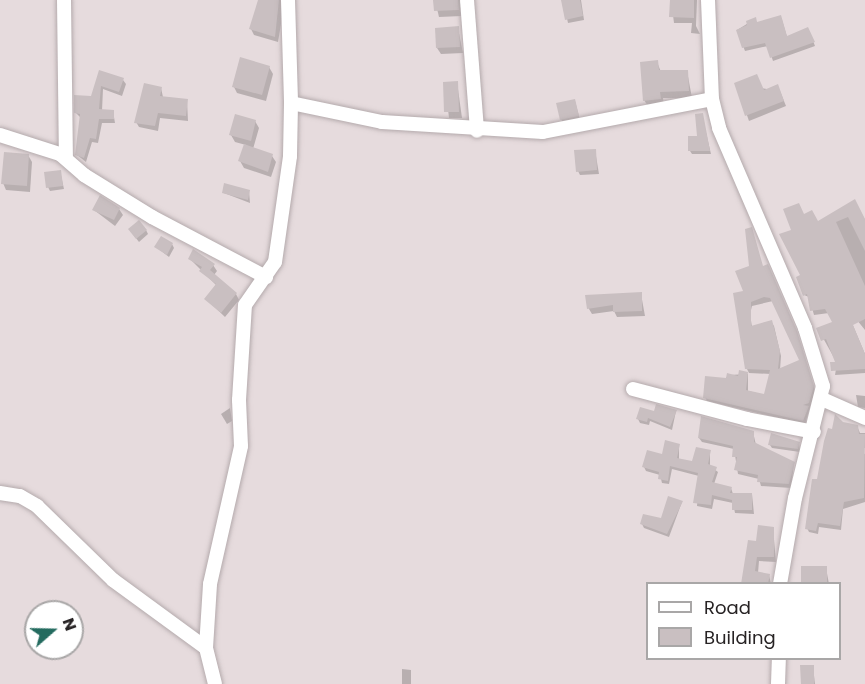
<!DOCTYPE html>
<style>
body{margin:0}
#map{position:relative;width:865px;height:684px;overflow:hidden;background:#e6dbdd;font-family:Poppins,sans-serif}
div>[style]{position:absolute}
.shadow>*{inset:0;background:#0003}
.building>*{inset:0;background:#c9bfc1}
.roads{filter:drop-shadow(0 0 2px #b4aaac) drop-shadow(0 0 2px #b4aaac)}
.minor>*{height:14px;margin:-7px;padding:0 7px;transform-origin:7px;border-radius:7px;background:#fff}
span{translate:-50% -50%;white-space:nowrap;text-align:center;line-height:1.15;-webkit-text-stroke:6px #fff;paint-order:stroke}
.legend{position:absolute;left:646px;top:582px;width:195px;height:78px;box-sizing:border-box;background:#fff;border:2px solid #a9a7a7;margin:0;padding:8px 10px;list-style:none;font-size:18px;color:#272324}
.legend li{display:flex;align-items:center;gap:12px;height:30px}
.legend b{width:30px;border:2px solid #a9a7a7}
.north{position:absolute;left:24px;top:600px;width:60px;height:60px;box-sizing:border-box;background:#fff;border:2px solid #a9a7a7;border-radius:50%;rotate:70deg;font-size:16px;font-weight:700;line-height:24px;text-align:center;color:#272324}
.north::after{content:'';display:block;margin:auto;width:21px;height:27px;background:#246b5f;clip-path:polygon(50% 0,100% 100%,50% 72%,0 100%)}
</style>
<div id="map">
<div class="shadow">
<i style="clip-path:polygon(261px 0,285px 0,278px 42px,254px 35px,251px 29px)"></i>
<i style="clip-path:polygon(435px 0,464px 0,462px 16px,439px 17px)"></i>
<i style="clip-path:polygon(563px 0,581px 0,584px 20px,568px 23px)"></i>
<i style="clip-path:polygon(671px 0,697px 0,696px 26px,700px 34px,691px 33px,692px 23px,674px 23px)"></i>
<i style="clip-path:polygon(755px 19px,757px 23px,782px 20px,787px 37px,810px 33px,815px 46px,773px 61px,768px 46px,745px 51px,737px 30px)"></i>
<i style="clip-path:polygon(458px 28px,463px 53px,441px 54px,437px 48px)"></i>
<i style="clip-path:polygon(657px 62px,661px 72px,687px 71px,692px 98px,663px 98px,664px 106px,648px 106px,644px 100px)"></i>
<i style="clip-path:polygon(269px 67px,273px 74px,266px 101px,237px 93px,234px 87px)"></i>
<i style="clip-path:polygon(100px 72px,123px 80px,126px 84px,122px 96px,103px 89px,102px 111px,113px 111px,115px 123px,102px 123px,98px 143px,92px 142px,86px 162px,77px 155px,81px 118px,76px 113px,92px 98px)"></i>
<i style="clip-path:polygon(457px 82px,462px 118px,449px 118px,445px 83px)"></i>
<i style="clip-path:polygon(736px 84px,780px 91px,786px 106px,749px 121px)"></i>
<i style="clip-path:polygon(161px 88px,163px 97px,187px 100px,188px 121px,160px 118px,158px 131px,139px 127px,136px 122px)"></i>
<i style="clip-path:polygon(575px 101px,580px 120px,563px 123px,561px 119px)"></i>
<i style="clip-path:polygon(702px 115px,711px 154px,692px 154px,690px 151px,698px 137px)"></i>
<i style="clip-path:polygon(255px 121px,259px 128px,253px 149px,272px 156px,276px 162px,271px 177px,244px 168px,240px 161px,246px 145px,235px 142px,231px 135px)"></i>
<i style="clip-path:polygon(595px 150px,599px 174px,580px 175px,578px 171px)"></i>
<i style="clip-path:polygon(28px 155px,32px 162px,30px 192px,6px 190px,3px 183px)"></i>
<i style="clip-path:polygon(60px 171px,64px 189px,50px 191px,48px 187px)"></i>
<i style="clip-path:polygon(249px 191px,250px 203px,224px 193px)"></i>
<i style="clip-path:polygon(855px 201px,865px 220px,865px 330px,844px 304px,865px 354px,865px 373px,835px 375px,837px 363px,818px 329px,835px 323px,829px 313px,814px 315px,809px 297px,804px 295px,793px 231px,804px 216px,818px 223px)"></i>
<i style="clip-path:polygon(119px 209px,123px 215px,115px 226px,94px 210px)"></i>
<i style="clip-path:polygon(146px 230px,148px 234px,139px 242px,132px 233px)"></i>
<i style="clip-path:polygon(172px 244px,174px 248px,169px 257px,156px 247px)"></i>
<i style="clip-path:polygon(190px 259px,213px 265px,217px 271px,214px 275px,236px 294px,239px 300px,225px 317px,206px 299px,217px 286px)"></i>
<i style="clip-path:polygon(evenodd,751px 267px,763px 267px,798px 337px,815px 391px,805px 424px,707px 401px,705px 397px,729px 375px,748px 374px,748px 391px,765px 395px,771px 374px,749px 373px,747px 369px,745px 292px,751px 267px,773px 301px,801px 361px,780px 370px,781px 356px,774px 326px,771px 322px,752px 327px,750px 314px,752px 306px,773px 301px)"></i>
<i style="clip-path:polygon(641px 294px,645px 316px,617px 317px,614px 311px,592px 314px,589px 309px,587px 297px)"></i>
<i style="clip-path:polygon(856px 395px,865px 396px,865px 408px,858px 407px)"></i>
<i style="clip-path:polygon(230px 408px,232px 421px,227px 424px,221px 414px)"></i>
<i style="clip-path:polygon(676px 411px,672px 430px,650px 421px,649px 425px,640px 423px,638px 419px)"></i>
<i style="clip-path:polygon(842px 423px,857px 426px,860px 433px,865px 433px,865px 448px,850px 448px,865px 454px,865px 502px,843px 509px,841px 530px,819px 527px,818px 534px,809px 532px,807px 528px,834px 431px)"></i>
<i style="clip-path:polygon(753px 432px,756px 445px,794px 463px,791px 488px,761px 486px,759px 479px,738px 474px,734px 449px,702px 442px,699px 438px)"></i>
<i style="clip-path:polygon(799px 443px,800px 452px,772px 448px,770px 445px)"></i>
<i style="clip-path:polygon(679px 445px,679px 460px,693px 463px,710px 451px,710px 466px,718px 472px,714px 484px,731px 488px,733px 494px,752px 494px,754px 514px,735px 513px,733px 503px,714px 499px,712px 509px,697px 506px,699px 476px,672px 469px,669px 484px,662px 483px,660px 475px,646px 471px,644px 467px)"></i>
<i style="clip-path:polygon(682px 502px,669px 537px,644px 528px,642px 524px,662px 520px)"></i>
<i style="clip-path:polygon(773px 528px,776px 562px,759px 561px,758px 573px,769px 575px,771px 584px,742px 584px,758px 543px)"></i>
<i style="clip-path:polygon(826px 568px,829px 584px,802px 584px)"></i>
<i style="clip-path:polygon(813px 667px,815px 684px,802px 684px)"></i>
<i style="clip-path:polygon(402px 669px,411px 670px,411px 684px,402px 684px)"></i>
</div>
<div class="building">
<i style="clip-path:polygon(258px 0,279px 0,275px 37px,249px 29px)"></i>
<i style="clip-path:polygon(433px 0,458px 0,459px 10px,434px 11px)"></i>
<i style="clip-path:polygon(561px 0,580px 0,583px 16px,565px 20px)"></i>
<i style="clip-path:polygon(670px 0,694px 0,694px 18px,669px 17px)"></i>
<i style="clip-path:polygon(781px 15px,787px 36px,808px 27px,815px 42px,770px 58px,765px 43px,742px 48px,736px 30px,747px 25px,746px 21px,756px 17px,757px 22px)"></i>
<i style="clip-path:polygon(459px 26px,460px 47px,436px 48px,435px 28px)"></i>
<i style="clip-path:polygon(240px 57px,270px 66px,262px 95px,232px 87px)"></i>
<i style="clip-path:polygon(658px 60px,659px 70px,688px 70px,689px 91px,660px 92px,661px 99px,643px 101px,640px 62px)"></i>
<i style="clip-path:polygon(99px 70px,124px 78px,119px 92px,101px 86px,99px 109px,114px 110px,114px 119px,99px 119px,96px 139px,90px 138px,84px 158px,75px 155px,80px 114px,74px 113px,74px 95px,91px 96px)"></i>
<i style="clip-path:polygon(757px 74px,764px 90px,778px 84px,784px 101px,745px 116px,734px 83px)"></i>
<i style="clip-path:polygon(458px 81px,459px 112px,444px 112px,443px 82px)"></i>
<i style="clip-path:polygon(144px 83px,162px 87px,160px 96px,188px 99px,186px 116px,158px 113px,155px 126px,134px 123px)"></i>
<i style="clip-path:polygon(575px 99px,579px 116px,560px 120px,556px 103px)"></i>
<i style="clip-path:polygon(703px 113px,710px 151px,688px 151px,688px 136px,697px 136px,695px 114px)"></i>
<i style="clip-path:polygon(235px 114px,256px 120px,251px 141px,229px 135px)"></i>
<i style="clip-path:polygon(244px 144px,273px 154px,268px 172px,238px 161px)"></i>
<i style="clip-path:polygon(596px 149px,597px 170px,576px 172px,574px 150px)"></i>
<i style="clip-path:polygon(4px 152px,29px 154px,27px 186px,1px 184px)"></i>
<i style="clip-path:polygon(61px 170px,63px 186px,46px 188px,44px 172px)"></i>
<i style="clip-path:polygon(224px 183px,250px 190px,248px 200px,222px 193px)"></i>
<i style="clip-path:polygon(100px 195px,120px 208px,114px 220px,92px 210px)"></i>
<i style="clip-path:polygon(855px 199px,865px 219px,865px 251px,848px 217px,836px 222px,865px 286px,865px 319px,853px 325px,865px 354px,865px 369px,831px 371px,830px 362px,835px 362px,826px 339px,821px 341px,816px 328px,832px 322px,825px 309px,810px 311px,807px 294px,803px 296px,796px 277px,800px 275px,779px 234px,791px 230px,783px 209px,799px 203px,804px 214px,812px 210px,818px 221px)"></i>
<i style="clip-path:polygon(139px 220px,147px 230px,136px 239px,128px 229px)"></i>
<i style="clip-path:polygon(evenodd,752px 227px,763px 266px,768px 264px,797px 331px,814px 386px,809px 403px,803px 405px,809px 406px,803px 421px,703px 398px,705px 376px,726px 378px,727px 373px,738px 376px,739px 370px,748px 372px,746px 390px,764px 394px,770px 370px,745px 369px,733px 293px,743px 291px,735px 271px,749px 266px,745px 229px,752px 227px,764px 297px,770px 298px,799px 360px,778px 369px,780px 351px,772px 320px,751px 326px,751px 302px,764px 297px)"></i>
<i style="clip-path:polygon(161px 236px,173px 243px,167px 255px,154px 247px)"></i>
<i style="clip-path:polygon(193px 249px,215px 264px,210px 270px,237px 293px,221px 313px,204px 299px,216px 284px,199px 271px,202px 267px,188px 259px)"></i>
<i style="clip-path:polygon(642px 292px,642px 311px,613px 312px,613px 305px,587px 309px,585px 295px)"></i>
<i style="clip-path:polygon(656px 404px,677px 410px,670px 427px,648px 418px,647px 422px,636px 419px,640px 407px,654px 411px)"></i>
<i style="clip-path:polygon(835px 414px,843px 422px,858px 425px,859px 434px,865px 434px,864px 498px,844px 502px,840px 526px,818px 523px,816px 531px,805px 529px,812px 479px,817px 479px,824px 441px,828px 428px,832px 429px)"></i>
<i style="clip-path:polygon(701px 416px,754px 431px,754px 442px,795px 462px,789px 484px,757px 482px,758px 475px,734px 470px,737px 457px,732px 457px,733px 446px,698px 438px)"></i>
<i style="clip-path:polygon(771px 433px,800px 442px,798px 449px,768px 445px)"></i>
<i style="clip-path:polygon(665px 440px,680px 444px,677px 458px,692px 461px,696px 447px,711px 450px,708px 464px,717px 467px,712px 482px,732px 487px,730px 493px,752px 493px,752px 510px,732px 510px,732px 500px,712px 495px,711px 505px,693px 503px,698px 473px,670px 466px,668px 481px,658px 479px,659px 472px,642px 467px,647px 450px,662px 454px)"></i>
<i style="clip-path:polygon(668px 496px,683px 501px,667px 534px,640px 524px,643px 514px,661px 518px)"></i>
<i style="clip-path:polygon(758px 525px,774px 527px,774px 557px,757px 557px,755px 571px,770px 574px,768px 584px,741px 584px,748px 540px,756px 541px)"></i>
<i style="clip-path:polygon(801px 566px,827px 566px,827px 584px,801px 584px)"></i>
<i style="clip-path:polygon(800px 665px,814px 665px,814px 684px,801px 684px)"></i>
</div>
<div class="roads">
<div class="minor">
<i style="left:64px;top:0;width:157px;rotate:89.3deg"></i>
<i style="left:288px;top:0;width:103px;rotate:88.3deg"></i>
<i style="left:291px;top:103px;width:93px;rotate:11.8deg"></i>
<i style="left:382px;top:122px;width:161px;rotate:3.6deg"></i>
<i style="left:543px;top:132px;width:172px;rotate:-11deg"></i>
<i style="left:467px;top:0;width:131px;rotate:85.6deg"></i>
<i style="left:708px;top:0;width:99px;rotate:87.7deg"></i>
<i style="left:712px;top:99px;width:30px;rotate:76deg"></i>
<i style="left:719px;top:128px;width:218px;rotate:66.7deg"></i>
<i style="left:805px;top:328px;width:61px;rotate:72.8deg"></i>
<i style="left:823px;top:386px;width:115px;rotate:104deg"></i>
<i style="left:795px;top:498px;width:87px;rotate:99.9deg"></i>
<i style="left:0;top:135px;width:63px;rotate:17.6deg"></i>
<i style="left:60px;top:154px;width:32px;rotate:41deg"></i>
<i style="left:84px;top:175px;width:80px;rotate:31.7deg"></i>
<i style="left:152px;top:217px;width:129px;rotate:27.8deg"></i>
<i style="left:633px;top:389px;width:118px;rotate:14.7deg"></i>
<i style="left:747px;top:419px;width:68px;rotate:11deg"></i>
<i style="left:822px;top:399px;width:47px;rotate:23.8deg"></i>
<i style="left:0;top:493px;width:20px;rotate:9deg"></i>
<i style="left:20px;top:496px;width:20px;rotate:30deg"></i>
<i style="left:37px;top:506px;width:106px;rotate:44.2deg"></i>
<i style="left:113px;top:580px;width:115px;rotate:36.2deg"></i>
<i style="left:215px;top:684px;width:37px;rotate:-104deg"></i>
<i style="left:206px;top:648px;width:64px;rotate:-86.4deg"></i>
<i style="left:210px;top:584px;width:141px;rotate:-77.3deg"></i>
<i style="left:241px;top:446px;width:46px;rotate:-92.5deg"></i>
<i style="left:239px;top:400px;width:95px;rotate:-86.4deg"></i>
<i style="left:245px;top:305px;width:52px;rotate:-55.1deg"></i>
<i style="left:275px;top:262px;width:107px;rotate:-81.9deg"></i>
<i style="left:290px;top:156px;width:53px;rotate:-88.9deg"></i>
<i style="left:778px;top:684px;width:26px;rotate:-88deg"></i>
</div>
</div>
<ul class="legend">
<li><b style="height:8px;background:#fff"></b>Road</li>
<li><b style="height:16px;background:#c9bfc1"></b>Building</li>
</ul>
<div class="north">N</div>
</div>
